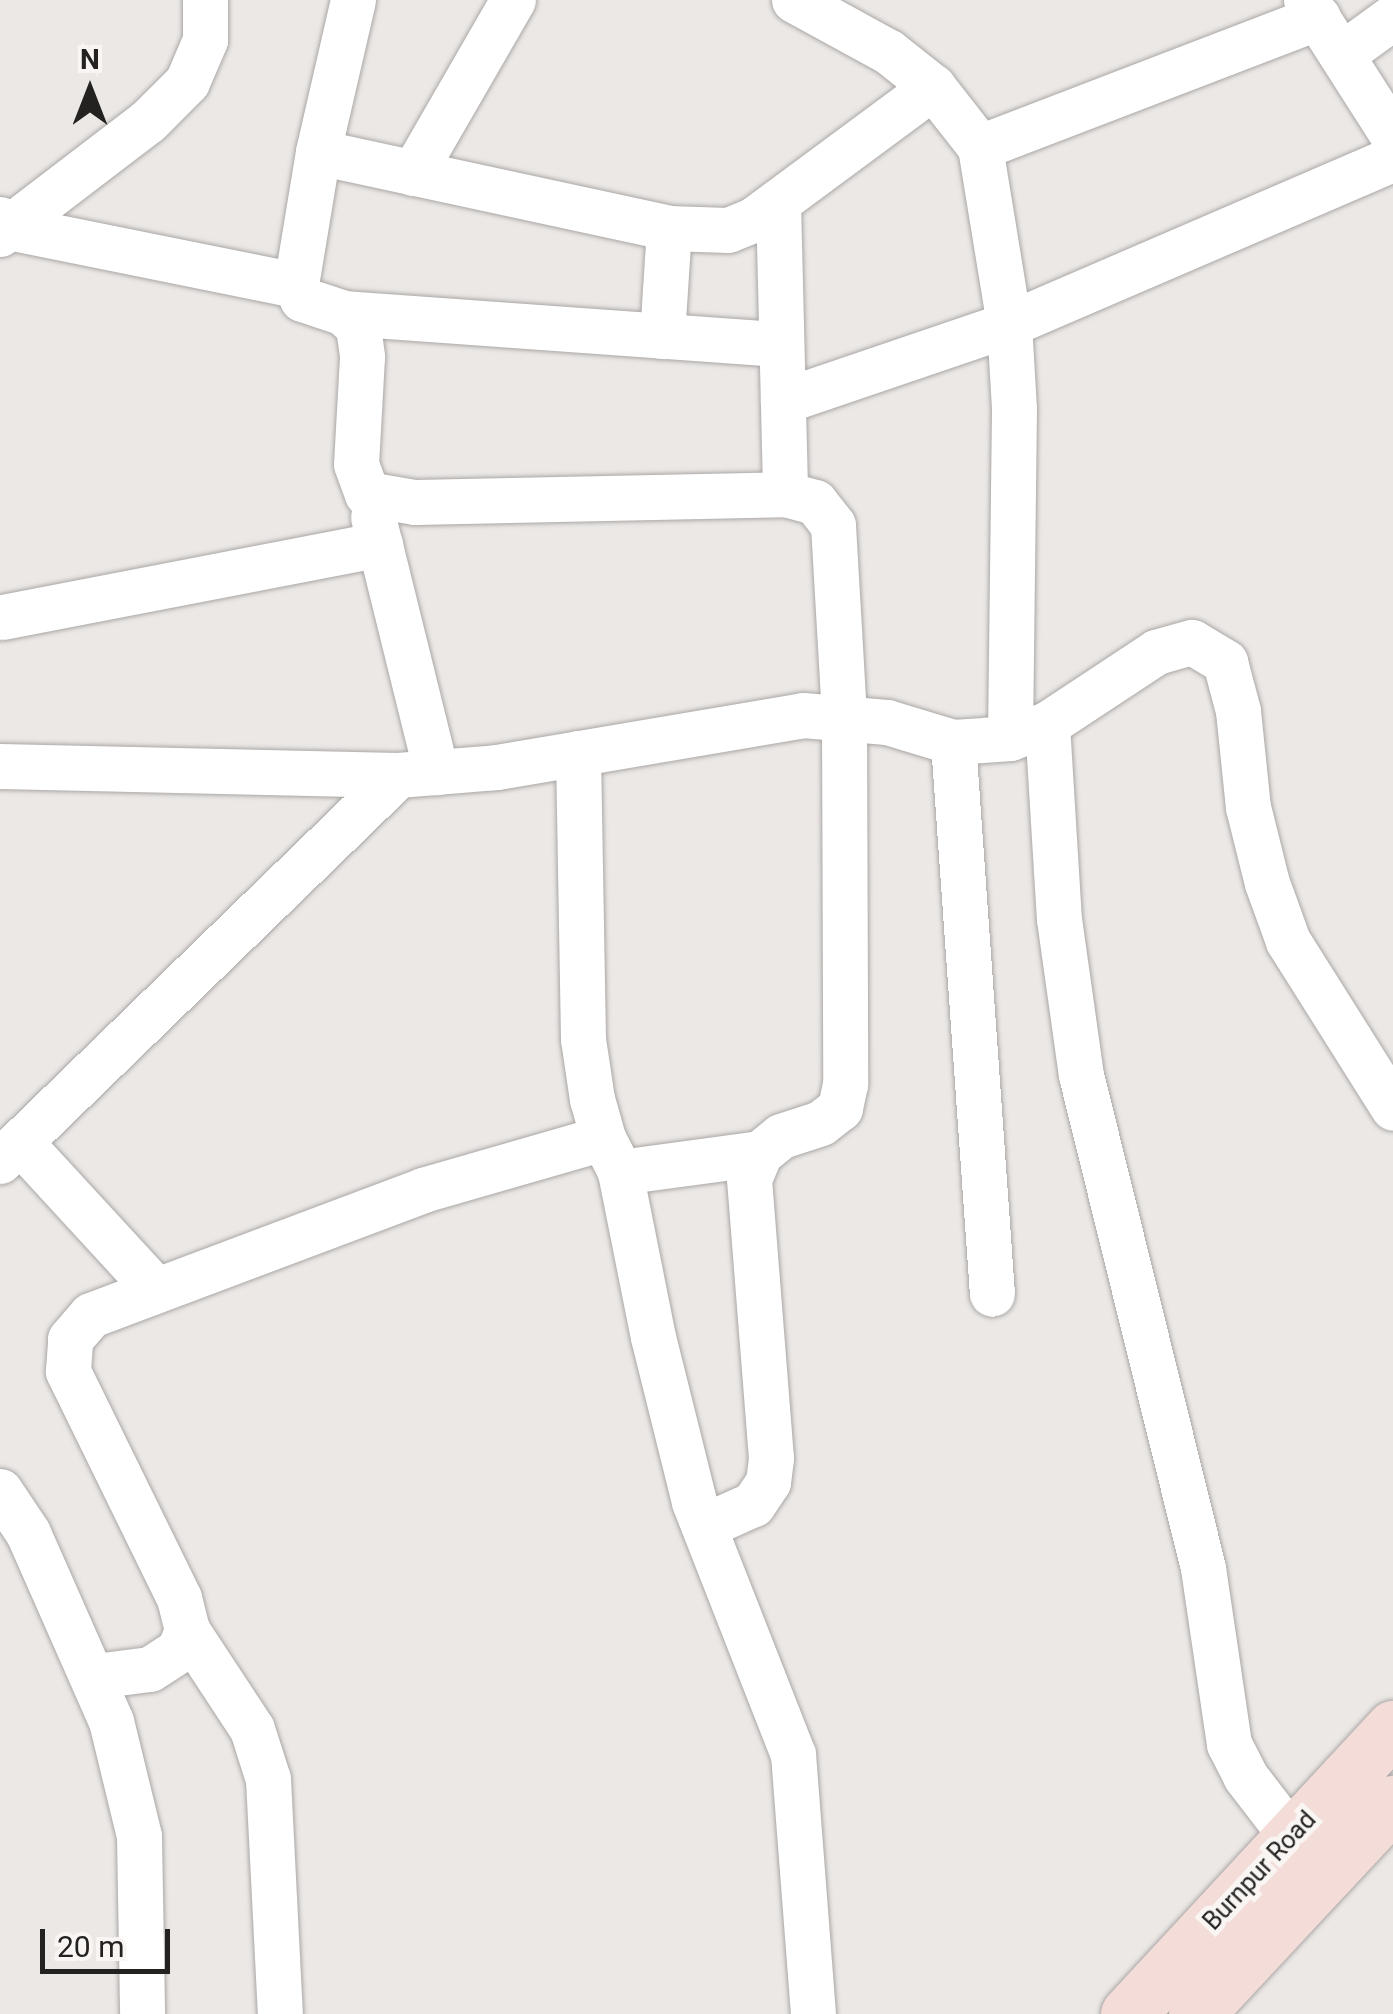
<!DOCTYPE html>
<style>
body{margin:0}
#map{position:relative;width:1393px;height:2014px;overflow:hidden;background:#ebe8e6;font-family:Roboto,sans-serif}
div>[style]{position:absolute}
.roads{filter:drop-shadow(0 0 2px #aaa7a5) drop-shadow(0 0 2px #aaa7a5)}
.street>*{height:45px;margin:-22.5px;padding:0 22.5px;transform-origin:22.5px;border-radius:22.5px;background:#fff}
.secondary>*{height:55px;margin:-27.5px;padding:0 27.5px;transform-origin:27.5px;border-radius:27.5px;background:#f4dcd8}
span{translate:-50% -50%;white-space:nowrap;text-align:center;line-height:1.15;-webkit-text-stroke:10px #f9f5f3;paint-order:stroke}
.street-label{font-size:25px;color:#232221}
.north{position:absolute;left:40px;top:40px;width:100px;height:100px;-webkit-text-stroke:8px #f9f5f3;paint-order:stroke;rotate:0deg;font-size:28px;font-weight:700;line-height:40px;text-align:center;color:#232221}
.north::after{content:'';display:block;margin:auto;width:35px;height:45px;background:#232221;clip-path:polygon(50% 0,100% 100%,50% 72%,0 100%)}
.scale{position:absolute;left:40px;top:1929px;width:130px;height:45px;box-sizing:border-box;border:5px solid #232221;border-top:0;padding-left:12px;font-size:30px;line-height:35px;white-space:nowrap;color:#232221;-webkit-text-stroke:8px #f9f5f3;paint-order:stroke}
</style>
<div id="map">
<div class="roads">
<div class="street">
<i style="left:353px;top:0;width:156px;rotate:103deg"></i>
<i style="left:318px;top:152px;width:135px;rotate:99.4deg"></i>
<i style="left:296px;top:285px;width:15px;rotate:67deg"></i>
<i style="left:302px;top:299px;width:44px;rotate:18.4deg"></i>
<i style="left:344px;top:313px;width:20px;rotate:45deg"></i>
<i style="left:358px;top:327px;width:30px;rotate:82deg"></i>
<i style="left:362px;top:357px;width:107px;rotate:93.2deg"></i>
<i style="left:356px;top:464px;width:32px;rotate:70deg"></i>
<i style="left:367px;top:494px;width:49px;rotate:9.5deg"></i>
<i style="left:415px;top:502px;width:370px;rotate:-1.2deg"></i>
<i style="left:785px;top:494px;width:31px;rotate:15deg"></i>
<i style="left:815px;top:502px;width:29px;rotate:52deg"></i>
<i style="left:833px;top:525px;width:193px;rotate:86.7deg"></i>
<i style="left:844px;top:718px;width:366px;rotate:89.8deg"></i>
<i style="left:845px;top:1084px;width:25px;rotate:102deg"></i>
<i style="left:840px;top:1108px;width:24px;rotate:142deg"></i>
<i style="left:821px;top:1123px;width:42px;rotate:162deg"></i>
<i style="left:781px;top:1136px;width:27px;rotate:141deg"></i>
<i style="left:760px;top:1153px;width:28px;rotate:113deg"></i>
<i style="left:749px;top:1179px;width:280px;rotate:85.5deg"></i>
<i style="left:771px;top:1458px;width:24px;rotate:97deg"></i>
<i style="left:768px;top:1482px;width:27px;rotate:124deg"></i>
<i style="left:753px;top:1504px;width:54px;rotate:155.8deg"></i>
<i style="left:794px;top:0;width:108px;rotate:28.7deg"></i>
<i style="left:889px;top:52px;width:56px;rotate:38.5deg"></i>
<i style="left:933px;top:87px;width:76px;rotate:51.9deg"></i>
<i style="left:980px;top:147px;width:179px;rotate:80.7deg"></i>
<i style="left:1009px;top:324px;width:85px;rotate:86.6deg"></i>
<i style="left:1014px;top:409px;width:329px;rotate:90.7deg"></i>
<i style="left:1306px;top:0;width:161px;rotate:57.4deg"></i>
<i style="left:1342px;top:54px;width:63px;rotate:-36deg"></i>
<i style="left:980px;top:147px;width:362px;rotate:-21deg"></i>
<i style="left:318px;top:152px;width:359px;rotate:12.2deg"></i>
<i style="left:669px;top:228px;width:59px;rotate:1.9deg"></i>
<i style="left:728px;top:230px;width:27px;rotate:-22deg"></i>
<i style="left:753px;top:220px;width:224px;rotate:-36.5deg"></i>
<i style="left:413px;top:173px;width:200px;rotate:-60deg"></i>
<i style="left:778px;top:202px;width:292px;rotate:88.6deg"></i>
<i style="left:0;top:219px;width:11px;rotate:45deg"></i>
<i style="left:8px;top:227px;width:294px;rotate:11.4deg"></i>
<i style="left:0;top:234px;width:186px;rotate:-37.4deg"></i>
<i style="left:148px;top:121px;width:55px;rotate:-45deg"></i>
<i style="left:187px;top:82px;width:46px;rotate:-66.8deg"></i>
<i style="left:205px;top:40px;width:40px;rotate:-90deg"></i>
<i style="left:344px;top:313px;width:438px;rotate:4.1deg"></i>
<i style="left:662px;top:336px;width:108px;rotate:-86.3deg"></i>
<i style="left:783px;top:401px;width:239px;rotate:-18.8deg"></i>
<i style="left:1009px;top:324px;width:418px;rotate:-23.3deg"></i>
<i style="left:373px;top:517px;width:263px;rotate:76.1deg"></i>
<i style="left:2px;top:617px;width:385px;rotate:-10.9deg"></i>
<i style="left:1047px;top:724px;width:195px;rotate:86.5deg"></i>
<i style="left:1059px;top:919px;width:158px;rotate:82deg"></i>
<i style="left:1081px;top:1075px;width:508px;rotate:76.1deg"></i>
<i style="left:1203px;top:1568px;width:178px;rotate:81.6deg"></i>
<i style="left:1229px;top:1744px;width:36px;rotate:63deg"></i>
<i style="left:1245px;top:1776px;width:77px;rotate:52.4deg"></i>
<i style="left:953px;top:742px;width:553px;rotate:85.96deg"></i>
<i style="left:578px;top:753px;width:286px;rotate:89deg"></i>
<i style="left:583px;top:1039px;width:61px;rotate:81.5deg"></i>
<i style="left:592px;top:1099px;width:41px;rotate:74.2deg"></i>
<i style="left:603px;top:1138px;width:38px;rotate:63deg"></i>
<i style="left:620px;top:1172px;width:168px;rotate:78.7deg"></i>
<i style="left:653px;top:1337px;width:170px;rotate:76deg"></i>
<i style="left:694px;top:1502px;width:271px;rotate:68.6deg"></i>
<i style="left:793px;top:1754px;width:261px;rotate:85.6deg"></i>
<i style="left:0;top:766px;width:398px;rotate:1.3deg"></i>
<i style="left:398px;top:775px;width:99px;rotate:-4.6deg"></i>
<i style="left:497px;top:767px;width:310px;rotate:-9.6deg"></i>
<i style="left:803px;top:715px;width:84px;rotate:4.8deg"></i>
<i style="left:887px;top:722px;width:69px;rotate:16.9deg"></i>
<i style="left:953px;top:742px;width:57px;rotate:-4deg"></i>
<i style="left:1010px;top:738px;width:40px;rotate:-21deg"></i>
<i style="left:1047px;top:724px;width:131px;rotate:-33.4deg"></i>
<i style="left:1156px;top:652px;width:37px;rotate:-16deg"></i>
<i style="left:1192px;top:642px;width:39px;rotate:31deg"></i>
<i style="left:1225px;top:662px;width:51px;rotate:75.1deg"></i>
<i style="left:1238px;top:711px;width:97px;rotate:84.1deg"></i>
<i style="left:1248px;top:807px;width:78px;rotate:76deg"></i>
<i style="left:1267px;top:883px;width:62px;rotate:70.1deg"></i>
<i style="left:1288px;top:941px;width:197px;rotate:57.8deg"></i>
<i style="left:20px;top:1142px;width:201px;rotate:47.4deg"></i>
<i style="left:0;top:1161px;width:554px;rotate:-44.12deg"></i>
<i style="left:620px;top:1172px;width:141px;rotate:-7.7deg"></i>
<i style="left:0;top:1491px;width:50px;rotate:56.3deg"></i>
<i style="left:28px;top:1533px;width:206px;rotate:66.2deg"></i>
<i style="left:111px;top:1721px;width:118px;rotate:76.3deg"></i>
<i style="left:139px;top:1836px;width:178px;rotate:89deg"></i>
<i style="left:187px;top:1630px;width:118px;rotate:56.7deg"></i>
<i style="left:252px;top:1729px;width:52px;rotate:72.3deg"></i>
<i style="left:268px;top:1779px;width:235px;rotate:87.1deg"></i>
<i style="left:95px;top:1676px;width:55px;rotate:-7.3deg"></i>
<i style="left:150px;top:1669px;width:35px;rotate:-33deg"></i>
<i style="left:179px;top:1650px;width:22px;rotate:-68deg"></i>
<i style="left:187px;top:1630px;width:33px;rotate:-104deg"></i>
<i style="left:179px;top:1598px;width:253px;rotate:-116.1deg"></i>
<i style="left:68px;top:1371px;width:32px;rotate:-86deg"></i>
<i style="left:70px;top:1339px;width:32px;rotate:-49deg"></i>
<i style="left:91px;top:1315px;width:355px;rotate:-20.6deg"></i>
<i style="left:423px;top:1190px;width:187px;rotate:-16.1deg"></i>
</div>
<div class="secondary">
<i style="left:1128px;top:2014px;width:390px;rotate:-47.2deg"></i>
<i style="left:1196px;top:2014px;width:289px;rotate:-47deg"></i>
</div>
</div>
<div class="street-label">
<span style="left:1260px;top:1871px;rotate:-47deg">Burnpur Road</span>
</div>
<div class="north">N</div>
<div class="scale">20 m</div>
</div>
